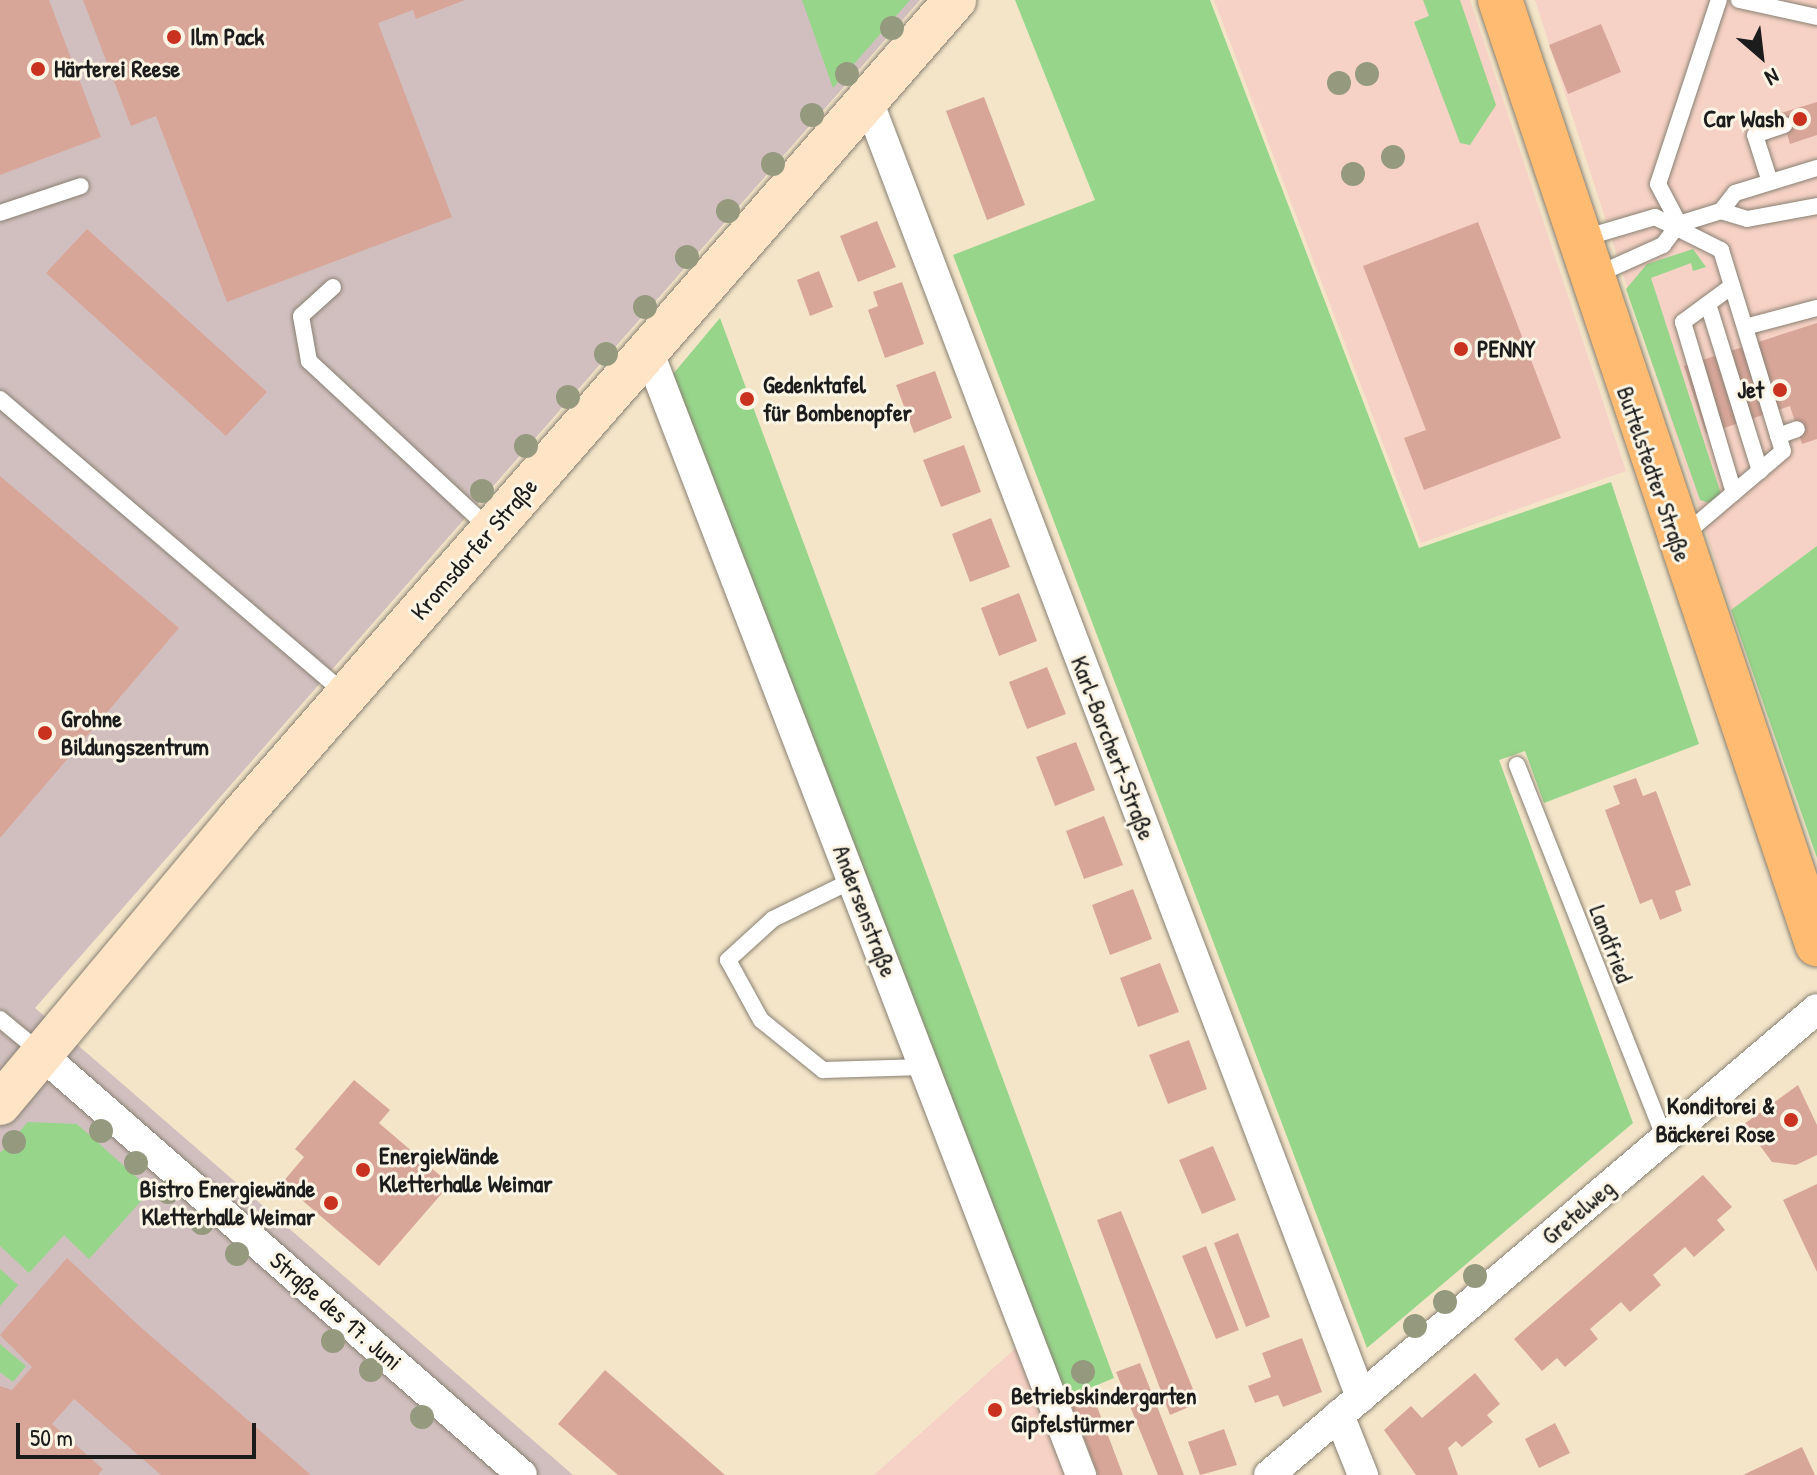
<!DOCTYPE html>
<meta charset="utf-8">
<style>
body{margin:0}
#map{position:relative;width:1817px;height:1475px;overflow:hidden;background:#f4e5c9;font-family:"Patrick Hand",sans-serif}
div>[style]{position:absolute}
.built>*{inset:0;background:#f6d1c5}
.industrial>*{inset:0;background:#d1bfbf}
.green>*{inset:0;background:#97d58b}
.building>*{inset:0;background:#d8a699}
.roads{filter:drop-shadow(0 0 2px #888072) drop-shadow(0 0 2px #888072)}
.lane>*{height:16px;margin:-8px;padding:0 8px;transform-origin:8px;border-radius:8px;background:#fff}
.street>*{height:30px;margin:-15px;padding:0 15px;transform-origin:15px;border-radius:15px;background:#fff}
.secondary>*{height:42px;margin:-21px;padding:0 21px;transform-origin:21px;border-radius:21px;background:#ffe4c6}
.primary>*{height:44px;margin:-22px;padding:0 22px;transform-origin:22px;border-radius:22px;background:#febb71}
.trees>*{width:24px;height:24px;margin:-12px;border-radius:50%;background:#959a7f}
.dots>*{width:22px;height:22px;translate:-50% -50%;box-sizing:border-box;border:4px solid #fcf5e5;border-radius:50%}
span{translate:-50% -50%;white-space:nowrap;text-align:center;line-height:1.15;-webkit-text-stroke:6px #fcf5e5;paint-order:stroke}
.poi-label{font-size:24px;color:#1c1c1c;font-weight:700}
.left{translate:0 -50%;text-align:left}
.right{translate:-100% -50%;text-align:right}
.street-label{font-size:24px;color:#1c1c1c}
.north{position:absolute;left:1721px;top:16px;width:80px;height:80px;-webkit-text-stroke:6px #fcf5e5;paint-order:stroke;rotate:152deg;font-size:22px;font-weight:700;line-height:32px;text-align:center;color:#1c1c1c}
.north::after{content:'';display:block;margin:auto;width:28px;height:36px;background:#1c1c1c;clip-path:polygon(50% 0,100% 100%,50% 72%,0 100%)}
.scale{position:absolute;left:16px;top:1423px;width:240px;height:36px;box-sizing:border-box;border:4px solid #1c1c1c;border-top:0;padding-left:10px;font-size:24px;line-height:28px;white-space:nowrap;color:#1c1c1c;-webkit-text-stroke:6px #fcf5e5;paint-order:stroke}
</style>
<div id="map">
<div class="built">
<i style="clip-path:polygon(1214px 0,1470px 0,1626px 471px,1421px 543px)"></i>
<i style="clip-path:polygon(1535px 0,1817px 0,1817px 546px,1731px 610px)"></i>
<i style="clip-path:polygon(1019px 1345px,1068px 1475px,874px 1475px)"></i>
</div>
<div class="industrial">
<i style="clip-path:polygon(0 0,920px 0,35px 1008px,573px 1475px,0 1475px)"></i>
</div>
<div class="green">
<i style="clip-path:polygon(802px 0,910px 0,833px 88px)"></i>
<i style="clip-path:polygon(1015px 0,1210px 0,1419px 548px,1611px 482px,1699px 744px,1544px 803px,1525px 751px,1499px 760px,1633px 1123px,1367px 1348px,953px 255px,1095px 200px)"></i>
<i style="clip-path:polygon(1423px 0,1460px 0,1496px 105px,1470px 145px,1460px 143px,1414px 22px,1429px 16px)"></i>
<i style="clip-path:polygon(1693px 249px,1706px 267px,1693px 271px,1691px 263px,1651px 278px,1721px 494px,1709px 503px,1700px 500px,1626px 289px,1647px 264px)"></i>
<i style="clip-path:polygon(720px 318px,1114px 1378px,1054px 1403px,663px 386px)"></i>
<i style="clip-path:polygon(1817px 546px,1817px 858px,1731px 610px)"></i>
<i style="clip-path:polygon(28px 1122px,77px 1124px,151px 1190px,89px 1259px,64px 1235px,29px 1273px,0 1246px,0 1153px)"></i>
<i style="clip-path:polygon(0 1269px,18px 1285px,0 1306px)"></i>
<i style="clip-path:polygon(0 1344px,26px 1366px,13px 1382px,0 1372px)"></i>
</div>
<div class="building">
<i style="clip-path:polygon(0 0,49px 0,101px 137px,0 175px)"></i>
<i style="clip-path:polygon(83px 0,465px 0,416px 19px,413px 10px,378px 23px,452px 217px,227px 302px,156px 116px,131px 126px)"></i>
<i style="clip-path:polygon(1601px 24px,1621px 72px,1568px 94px,1549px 45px)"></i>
<i style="clip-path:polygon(984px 97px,1025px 205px,987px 220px,946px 111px)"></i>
<i style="clip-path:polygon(1817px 102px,1817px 135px,1790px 144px,1781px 113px)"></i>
<i style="clip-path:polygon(877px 221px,896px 267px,858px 282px,840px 236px)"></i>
<i style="clip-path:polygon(1478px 222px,1561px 438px,1424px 490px,1404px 438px,1426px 430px,1363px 266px)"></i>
<i style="clip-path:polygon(87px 229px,267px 392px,226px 436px,46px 273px)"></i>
<i style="clip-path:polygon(819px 271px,833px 307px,810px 316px,797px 280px)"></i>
<i style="clip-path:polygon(902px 282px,924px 344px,885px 358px,868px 310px,878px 306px,873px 292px)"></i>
<i style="clip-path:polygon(1817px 323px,1817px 439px,1802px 444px,1790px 406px,1706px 434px,1684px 366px)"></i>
<i style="clip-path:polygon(935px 371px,952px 418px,914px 433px,896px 385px)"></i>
<i style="clip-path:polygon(964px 445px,981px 492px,941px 507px,923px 460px)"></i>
<i style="clip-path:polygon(0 476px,179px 628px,0 838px)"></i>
<i style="clip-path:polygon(991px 518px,1010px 567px,970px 582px,952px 534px)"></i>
<i style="clip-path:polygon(1019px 593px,1037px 641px,999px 656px,981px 608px)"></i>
<i style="clip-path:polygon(1047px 667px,1066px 714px,1027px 729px,1009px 682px)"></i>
<i style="clip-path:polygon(1076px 742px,1095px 790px,1055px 806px,1036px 757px)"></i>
<i style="clip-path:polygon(1636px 778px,1643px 796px,1656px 791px,1691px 885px,1675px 891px,1682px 911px,1660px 920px,1652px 899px,1640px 904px,1605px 810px,1620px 804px,1613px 786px)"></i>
<i style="clip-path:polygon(1104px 816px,1123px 865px,1084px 879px,1066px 831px)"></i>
<i style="clip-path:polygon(1133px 889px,1152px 939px,1110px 955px,1092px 905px)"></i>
<i style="clip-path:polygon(1160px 963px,1179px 1012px,1138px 1027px,1120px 978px)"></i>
<i style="clip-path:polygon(1189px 1040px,1207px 1089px,1168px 1104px,1149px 1055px)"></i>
<i style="clip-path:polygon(354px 1080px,390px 1110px,379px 1123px,450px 1184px,379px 1266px,282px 1183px,304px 1157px,295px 1149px)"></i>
<i style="clip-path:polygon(1798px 1085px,1817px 1125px,1817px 1155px,1796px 1165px,1772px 1162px,1744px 1124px)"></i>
<i style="clip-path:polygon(1213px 1146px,1236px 1200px,1202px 1214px,1179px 1160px)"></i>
<i style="clip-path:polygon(1703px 1175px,1732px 1207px,1717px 1220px,1725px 1230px,1694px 1257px,1685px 1247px,1653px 1275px,1661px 1285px,1630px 1312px,1621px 1302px,1590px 1329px,1598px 1339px,1565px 1367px,1557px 1358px,1542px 1371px,1514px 1339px)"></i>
<i style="clip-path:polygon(1817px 1184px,1817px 1272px,1783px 1200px)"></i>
<i style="clip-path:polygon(1121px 1211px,1195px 1394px,1189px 1407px,1170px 1415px,1097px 1220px)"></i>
<i style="clip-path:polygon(1238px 1233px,1270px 1317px,1246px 1327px,1214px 1243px)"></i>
<i style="clip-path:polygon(1206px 1246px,1239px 1330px,1216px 1339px,1182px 1256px)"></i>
<i style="clip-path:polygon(67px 1258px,137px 1324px,311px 1475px,161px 1475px,74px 1399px,52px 1424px,103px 1469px,98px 1475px,0 1475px,0 1386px,12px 1390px,32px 1367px,0 1335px)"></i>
<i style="clip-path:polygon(1302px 1338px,1322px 1392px,1283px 1407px,1278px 1395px,1255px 1403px,1248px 1386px,1271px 1377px,1262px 1353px)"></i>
<i style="clip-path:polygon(1140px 1363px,1184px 1475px,1158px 1475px,1116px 1372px)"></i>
<i style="clip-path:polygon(605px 1370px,725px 1475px,618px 1475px,558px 1424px)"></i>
<i style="clip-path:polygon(1475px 1373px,1500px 1404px,1487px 1415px,1493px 1422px,1462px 1447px,1456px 1441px,1448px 1448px,1458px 1475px,1416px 1475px,1384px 1430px,1411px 1406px,1422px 1418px)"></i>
<i style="clip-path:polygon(1090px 1388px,1123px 1475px,1098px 1475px,1068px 1396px)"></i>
<i style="clip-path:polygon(1555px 1423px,1570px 1453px,1539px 1468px,1525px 1439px)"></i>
<i style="clip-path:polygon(1224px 1429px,1237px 1465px,1200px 1475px,1188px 1442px)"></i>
<i style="clip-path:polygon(1802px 1447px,1815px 1475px,1743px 1475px)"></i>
</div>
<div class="roads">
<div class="lane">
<i style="left:1739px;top:0;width:80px;rotate:12.3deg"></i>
<i style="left:1770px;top:182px;width:49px;rotate:-107.7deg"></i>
<i style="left:1755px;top:135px;width:31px;rotate:-19deg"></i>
<i style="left:1721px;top:211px;width:23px;rotate:-52deg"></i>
<i style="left:1735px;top:193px;width:86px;rotate:-17deg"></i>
<i style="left:0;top:213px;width:85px;rotate:-18.4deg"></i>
<i style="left:1679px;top:224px;width:45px;rotate:-117.7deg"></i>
<i style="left:1658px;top:184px;width:194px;rotate:-71.7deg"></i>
<i style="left:1584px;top:238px;width:74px;rotate:-16.5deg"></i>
<i style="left:1655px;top:217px;width:74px;rotate:26.6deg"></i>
<i style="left:1721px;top:250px;width:210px;rotate:72.9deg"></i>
<i style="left:1783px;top:451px;width:130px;rotate:139.7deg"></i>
<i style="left:1594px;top:276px;width:76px;rotate:-24.2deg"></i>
<i style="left:1663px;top:245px;width:26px;rotate:-53deg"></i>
<i style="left:1679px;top:224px;width:44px;rotate:-17.2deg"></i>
<i style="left:1721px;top:211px;width:27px;rotate:17deg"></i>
<i style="left:1747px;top:219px;width:71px;rotate:-10.5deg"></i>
<i style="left:1732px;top:286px;width:61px;rotate:143.7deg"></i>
<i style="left:1683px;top:322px;width:178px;rotate:73.4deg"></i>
<i style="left:333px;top:287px;width:43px;rotate:137.8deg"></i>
<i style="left:301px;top:316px;width:46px;rotate:79.9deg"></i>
<i style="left:309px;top:361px;width:247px;rotate:42.9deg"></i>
<i style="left:1708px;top:304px;width:175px;rotate:72.7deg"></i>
<i style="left:1745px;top:327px;width:74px;rotate:-14.8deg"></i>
<i style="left:0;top:399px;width:455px;rotate:40.5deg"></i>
<i style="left:1778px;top:436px;width:20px;rotate:-20deg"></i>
<i style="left:1517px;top:765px;width:401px;rotate:68.4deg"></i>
<i style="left:853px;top:880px;width:89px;rotate:154deg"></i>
<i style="left:773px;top:919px;width:61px;rotate:137.7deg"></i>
<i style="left:728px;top:960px;width:68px;rotate:61.2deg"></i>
<i style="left:761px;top:1020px;width:80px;rotate:38.9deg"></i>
<i style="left:823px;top:1070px;width:102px;rotate:-1.7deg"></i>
<i style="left:0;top:1019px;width:52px;rotate:39.5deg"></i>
</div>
<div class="street">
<i style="left:867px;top:98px;width:1390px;rotate:69.18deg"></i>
<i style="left:647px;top:348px;width:1208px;rotate:68.94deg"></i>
<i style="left:41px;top:1054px;width:639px;rotate:41.19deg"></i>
<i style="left:1339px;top:1415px;width:65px;rotate:68.2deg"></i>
<i style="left:1269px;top:1475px;width:719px;rotate:-40.38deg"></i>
</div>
<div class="secondary">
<i style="left:0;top:1104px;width:371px;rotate:-50.1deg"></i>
<i style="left:238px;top:819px;width:1089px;rotate:-48.8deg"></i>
</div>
<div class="primary">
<i style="left:1500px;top:0;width:996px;rotate:71.44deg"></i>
</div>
</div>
<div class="trees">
<i style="left:892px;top:28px"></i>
<i style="left:847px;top:74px"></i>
<i style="left:1367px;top:74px"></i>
<i style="left:1339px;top:83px"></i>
<i style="left:812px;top:115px"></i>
<i style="left:1393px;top:157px"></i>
<i style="left:773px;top:164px"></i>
<i style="left:1353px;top:174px"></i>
<i style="left:728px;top:211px"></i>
<i style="left:687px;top:257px"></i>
<i style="left:645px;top:307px"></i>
<i style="left:606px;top:354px"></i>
<i style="left:568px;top:397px"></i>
<i style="left:526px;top:446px"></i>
<i style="left:482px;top:491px"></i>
<i style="left:101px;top:1131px"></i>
<i style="left:14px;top:1142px"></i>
<i style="left:136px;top:1163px"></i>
<i style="left:168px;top:1192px"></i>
<i style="left:202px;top:1223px"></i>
<i style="left:237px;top:1254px"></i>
<i style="left:1475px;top:1276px"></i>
<i style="left:1445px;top:1302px"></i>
<i style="left:1415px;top:1326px"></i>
<i style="left:333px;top:1341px"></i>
<i style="left:371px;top:1370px"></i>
<i style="left:1083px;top:1372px"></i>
<i style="left:422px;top:1417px"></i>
</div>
<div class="dots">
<i style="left:174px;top:37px;background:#c8321e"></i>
<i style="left:38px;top:69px;background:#c8321e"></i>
<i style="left:1800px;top:119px;background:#c8321e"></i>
<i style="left:1461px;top:349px;background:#c8321e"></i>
<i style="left:1780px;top:390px;background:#c8321e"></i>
<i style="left:747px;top:399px;background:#c8321e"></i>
<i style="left:45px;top:733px;background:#c8321e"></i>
<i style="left:1791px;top:1120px;background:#c8321e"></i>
<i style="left:363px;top:1170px;background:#c8321e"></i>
<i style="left:331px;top:1203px;background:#c8321e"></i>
<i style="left:995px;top:1410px;background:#c8321e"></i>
</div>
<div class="poi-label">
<span class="left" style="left:190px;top:37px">Ilm Pack</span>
<span class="left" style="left:54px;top:69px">Härterei Reese</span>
<span class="right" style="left:1784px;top:119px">Car Wash</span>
<span class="left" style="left:1477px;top:349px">PENNY</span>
<span class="left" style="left:763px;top:399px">Gedenktafel<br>für Bombenopfer</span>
<span class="right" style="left:1764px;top:390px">Jet</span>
<span class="left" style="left:61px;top:733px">Grohne<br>Bildungszentrum</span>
<span class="right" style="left:1775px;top:1120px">Konditorei &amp;<br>Bäckerei Rose</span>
<span class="left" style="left:379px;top:1170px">EnergieWände<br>Kletterhalle Weimar</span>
<span class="right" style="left:315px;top:1203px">Bistro Energiewände<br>Kletterhalle Weimar</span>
<span class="left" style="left:1011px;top:1410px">Betriebskindergarten<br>Gipfelstürmer</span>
</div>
<div class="street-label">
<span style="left:1654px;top:474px;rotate:71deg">Buttelstedter Straße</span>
<span style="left:474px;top:549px;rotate:-49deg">Kromsdorfer Straße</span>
<span style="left:1113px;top:748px;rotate:69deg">Karl-Borchert-Straße</span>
<span style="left:865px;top:911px;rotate:69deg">Andersenstraße</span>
<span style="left:1611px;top:944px;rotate:69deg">Landfried</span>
<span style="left:1578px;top:1212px;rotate:-40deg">Gretelweg</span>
<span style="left:336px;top:1311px;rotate:41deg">Straße des 17. Juni</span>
</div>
<div class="north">N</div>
<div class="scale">50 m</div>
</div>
